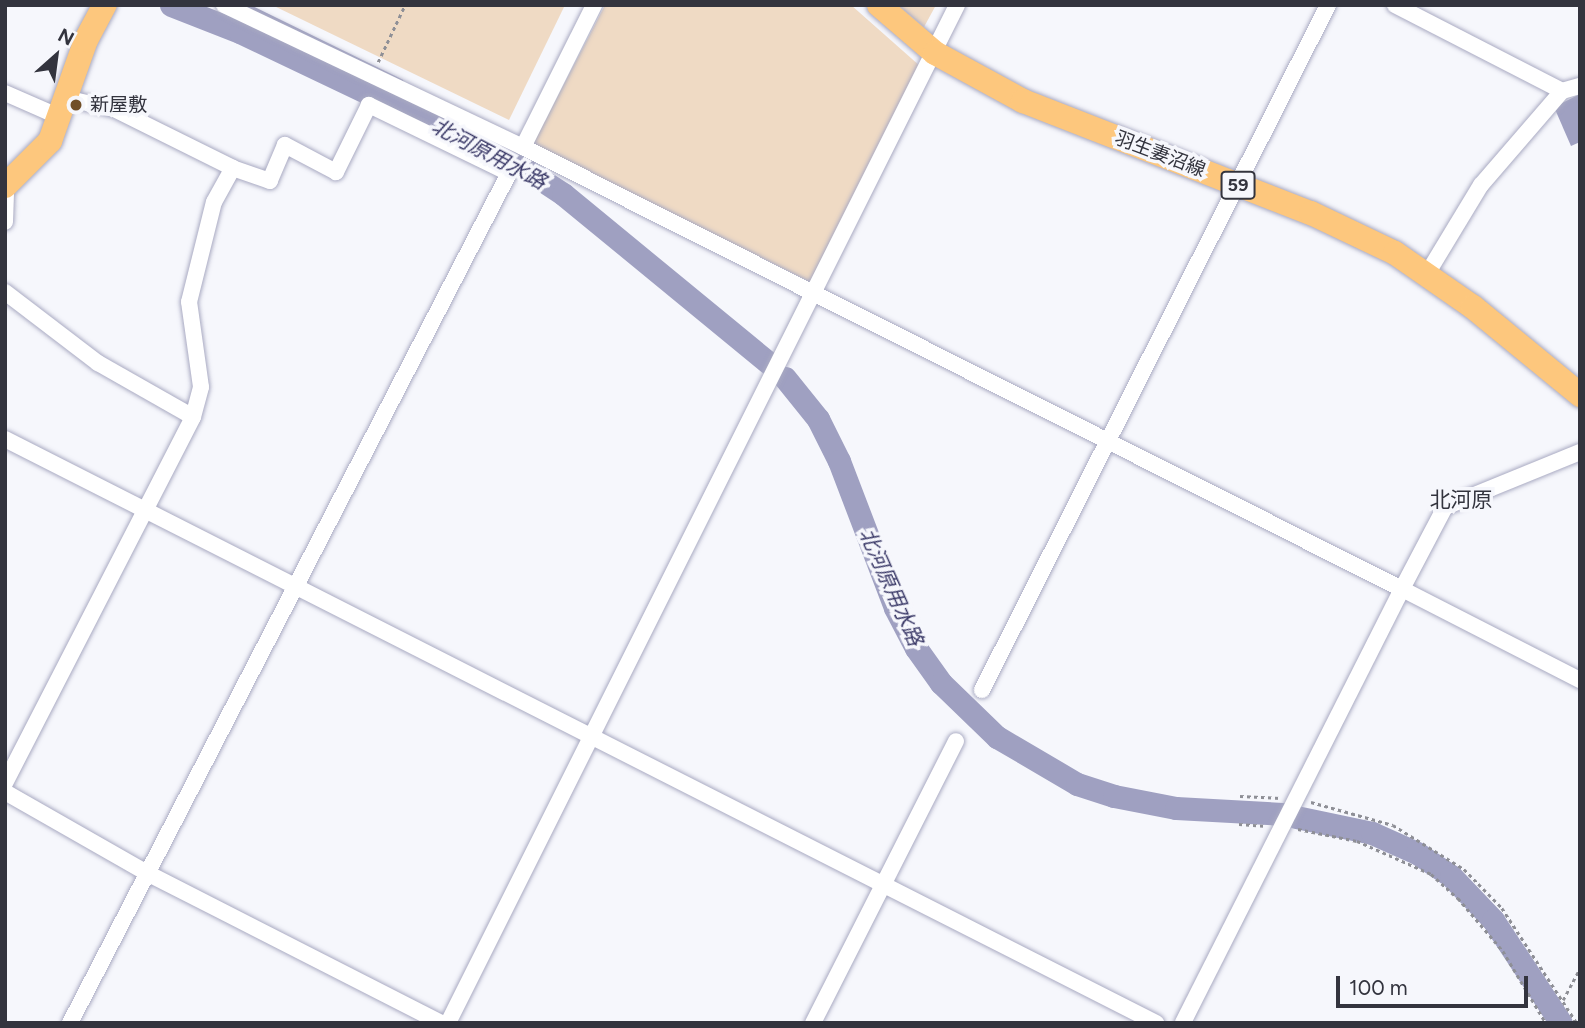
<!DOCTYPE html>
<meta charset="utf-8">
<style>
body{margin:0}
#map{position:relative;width:1585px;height:1028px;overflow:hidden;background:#f6f7fc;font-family:Figtree,"Noto Sans JP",sans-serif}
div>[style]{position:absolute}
.green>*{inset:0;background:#efdac4}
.water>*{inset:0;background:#9fa0c1}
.stream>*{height:3.5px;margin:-1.75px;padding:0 1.75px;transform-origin:1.75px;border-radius:1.75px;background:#9fa0c1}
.river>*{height:23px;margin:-11.5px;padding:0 11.5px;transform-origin:11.5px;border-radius:11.5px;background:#9fa0c1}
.path>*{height:2.5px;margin-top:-1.25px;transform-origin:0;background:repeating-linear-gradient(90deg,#8e8f96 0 3.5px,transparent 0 7px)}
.roads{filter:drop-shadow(0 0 2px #a9aac2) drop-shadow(0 0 2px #a9aac2)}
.minor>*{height:16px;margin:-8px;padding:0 8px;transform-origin:8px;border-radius:8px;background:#fff}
.primary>*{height:24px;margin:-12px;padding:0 12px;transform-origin:12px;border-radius:12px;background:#fdc77d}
.dots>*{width:19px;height:19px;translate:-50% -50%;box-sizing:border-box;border:4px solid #f6f7fc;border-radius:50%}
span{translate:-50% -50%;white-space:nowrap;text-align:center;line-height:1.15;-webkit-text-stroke:7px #f6f7fc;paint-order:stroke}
.shield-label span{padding:2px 5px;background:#f6f7fc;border:2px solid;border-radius:5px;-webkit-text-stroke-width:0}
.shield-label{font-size:18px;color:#33343e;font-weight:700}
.poi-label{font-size:19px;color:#33343e}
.left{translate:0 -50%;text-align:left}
.street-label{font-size:19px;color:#33343e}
.water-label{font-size:21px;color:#3b3a68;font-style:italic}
.neighbourhood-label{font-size:21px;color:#33343e}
.frame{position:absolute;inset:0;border:7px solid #33343e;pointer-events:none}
.north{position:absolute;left:21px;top:21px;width:70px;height:70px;-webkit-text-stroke:5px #f6f7fc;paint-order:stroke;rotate:28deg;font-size:19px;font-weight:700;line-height:28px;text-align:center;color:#33343e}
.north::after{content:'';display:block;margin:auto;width:24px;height:32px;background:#33343e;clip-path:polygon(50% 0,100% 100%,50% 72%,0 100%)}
.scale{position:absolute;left:1336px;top:976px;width:192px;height:32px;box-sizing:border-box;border:4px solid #33343e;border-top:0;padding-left:9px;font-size:21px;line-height:24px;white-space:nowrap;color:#33343e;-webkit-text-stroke:5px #f6f7fc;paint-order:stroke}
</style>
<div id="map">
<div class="green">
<i style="clip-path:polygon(272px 5px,565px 5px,509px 120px)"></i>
<i style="clip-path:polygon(605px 5px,851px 5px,920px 66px,814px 284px,533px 144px)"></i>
<i style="clip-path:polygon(898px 5px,936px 5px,924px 27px)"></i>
</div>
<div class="water">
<i style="clip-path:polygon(1580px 94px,1580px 142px,1571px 146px,1554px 107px)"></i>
</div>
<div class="stream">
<i style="left:246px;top:5px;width:173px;rotate:26.1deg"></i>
</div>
<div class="river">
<i style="left:171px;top:5px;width:74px;rotate:21.4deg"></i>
<i style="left:240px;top:32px;width:309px;rotate:25.5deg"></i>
<i style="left:519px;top:165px;width:53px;rotate:33.4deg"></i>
<i style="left:563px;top:194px;width:266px;rotate:39.4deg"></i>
<i style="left:785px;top:378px;width:53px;rotate:51.2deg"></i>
<i style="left:818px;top:419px;width:47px;rotate:63.4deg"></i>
<i style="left:839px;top:461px;width:157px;rotate:69.1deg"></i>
<i style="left:895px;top:608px;width:45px;rotate:62.3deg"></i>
<i style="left:916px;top:648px;width:43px;rotate:54.5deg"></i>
<i style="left:941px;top:683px;width:78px;rotate:44deg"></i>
<i style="left:997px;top:737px;width:93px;rotate:30.4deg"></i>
<i style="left:1077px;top:784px;width:39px;rotate:18deg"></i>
<i style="left:1114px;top:796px;width:63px;rotate:11deg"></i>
<i style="left:1176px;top:808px;width:106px;rotate:3.2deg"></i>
<i style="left:1296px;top:817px;width:78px;rotate:11.9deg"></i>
<i style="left:1372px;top:833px;width:49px;rotate:24deg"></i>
<i style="left:1417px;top:853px;width:41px;rotate:34.1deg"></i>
<i style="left:1451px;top:876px;width:61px;rotate:46.3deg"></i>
<i style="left:1493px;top:920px;width:123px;rotate:56.6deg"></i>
</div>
<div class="path">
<i style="left:378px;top:62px;width:63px;rotate:-64.7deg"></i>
<i style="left:1240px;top:796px;width:41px;rotate:2.8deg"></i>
<i style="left:1311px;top:802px;width:85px;rotate:15.7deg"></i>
<i style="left:1393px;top:825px;width:84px;rotate:31.8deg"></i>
<i style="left:1464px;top:869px;width:54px;rotate:45.7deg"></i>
<i style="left:1502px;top:908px;width:137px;rotate:56.9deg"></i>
<i style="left:1239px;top:824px;width:28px;rotate:4deg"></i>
<i style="left:1298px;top:829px;width:60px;rotate:11.5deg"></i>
<i style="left:1357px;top:841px;width:81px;rotate:24deg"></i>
<i style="left:1431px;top:874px;width:36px;rotate:42deg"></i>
<i style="left:1458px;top:898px;width:70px;rotate:49.7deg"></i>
<i style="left:1503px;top:951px;width:84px;rotate:59.2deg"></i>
<i style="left:1563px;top:1000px;width:36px;rotate:-62deg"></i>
</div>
<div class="roads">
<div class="minor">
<i style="left:224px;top:5px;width:331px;rotate:25.4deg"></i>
<i style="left:523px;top:147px;width:984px;rotate:26.7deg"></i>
<i style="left:1402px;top:589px;width:486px;rotate:116.8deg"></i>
<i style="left:1395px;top:5px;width:188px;rotate:27.2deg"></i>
<i style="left:5px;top:93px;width:62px;rotate:23.7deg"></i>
<i style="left:523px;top:147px;width:159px;rotate:-63.4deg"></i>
<i style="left:5px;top:222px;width:36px;rotate:-88deg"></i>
<i style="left:1427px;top:274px;width:104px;rotate:-58.8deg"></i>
<i style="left:1481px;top:185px;width:124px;rotate:-49.2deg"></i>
<i style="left:1562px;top:91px;width:19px;rotate:-16deg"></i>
<i style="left:5px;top:292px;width:117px;rotate:37.4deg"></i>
<i style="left:98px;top:363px;width:109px;rotate:29.6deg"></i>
<i style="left:5px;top:439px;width:1291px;rotate:26.9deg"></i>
<i style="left:1580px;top:452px;width:146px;rotate:157.8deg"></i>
<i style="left:1445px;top:507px;width:93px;rotate:117.7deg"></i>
<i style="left:1402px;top:589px;width:200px;rotate:27.1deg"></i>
<i style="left:982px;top:690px;width:767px;rotate:-63.2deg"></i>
<i style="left:5px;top:783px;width:411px;rotate:-62.8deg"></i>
<i style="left:193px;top:417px;width:31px;rotate:-75deg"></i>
<i style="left:201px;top:387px;width:86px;rotate:-98deg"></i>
<i style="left:189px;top:302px;width:103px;rotate:-76deg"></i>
<i style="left:214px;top:202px;width:39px;rotate:-61deg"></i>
<i style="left:233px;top:168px;width:133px;rotate:-153.6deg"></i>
<i style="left:114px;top:109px;width:46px;rotate:-167.5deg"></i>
<i style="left:5px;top:792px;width:163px;rotate:29.7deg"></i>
<i style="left:147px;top:873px;width:331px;rotate:27deg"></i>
<i style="left:70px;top:1023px;width:957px;rotate:-62.68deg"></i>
<i style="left:509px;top:173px;width:156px;rotate:-154.1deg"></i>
<i style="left:369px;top:105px;width:75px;rotate:116.2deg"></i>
<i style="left:336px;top:172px;width:58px;rotate:-152.1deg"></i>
<i style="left:285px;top:145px;width:39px;rotate:113deg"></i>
<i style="left:270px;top:181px;width:39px;rotate:-161deg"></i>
<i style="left:448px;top:1023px;width:1138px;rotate:-63.43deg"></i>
<i style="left:813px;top:1023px;width:316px;rotate:-63.1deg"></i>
</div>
<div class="primary">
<i style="left:879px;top:5px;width:74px;rotate:40.6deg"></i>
<i style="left:935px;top:53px;width:100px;rotate:28.6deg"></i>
<i style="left:1023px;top:101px;width:309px;rotate:21.3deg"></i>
<i style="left:1311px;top:213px;width:93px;rotate:25.5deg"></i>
<i style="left:1395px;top:253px;width:95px;rotate:34.7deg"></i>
<i style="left:1473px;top:307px;width:139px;rotate:39.4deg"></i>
<i style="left:5px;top:186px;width:64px;rotate:-45deg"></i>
<i style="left:50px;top:141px;width:107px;rotate:-70.4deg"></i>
<i style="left:86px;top:40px;width:40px;rotate:-62deg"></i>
</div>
</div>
<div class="dots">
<i style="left:76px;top:105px;background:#714f27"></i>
</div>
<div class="shield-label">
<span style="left:1238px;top:185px">59</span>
</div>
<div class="poi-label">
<span class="left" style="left:90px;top:105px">新屋敷</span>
</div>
<div class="street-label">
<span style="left:1160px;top:154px;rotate:21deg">羽生妻沼線</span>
</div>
<div class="water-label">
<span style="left:489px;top:154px;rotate:28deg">北河原用水路</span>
<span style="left:891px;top:587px;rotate:66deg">北河原用水路</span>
</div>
<div class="neighbourhood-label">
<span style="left:1461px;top:500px">北河原</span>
</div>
<div class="frame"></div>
<div class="north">N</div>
<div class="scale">100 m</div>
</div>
